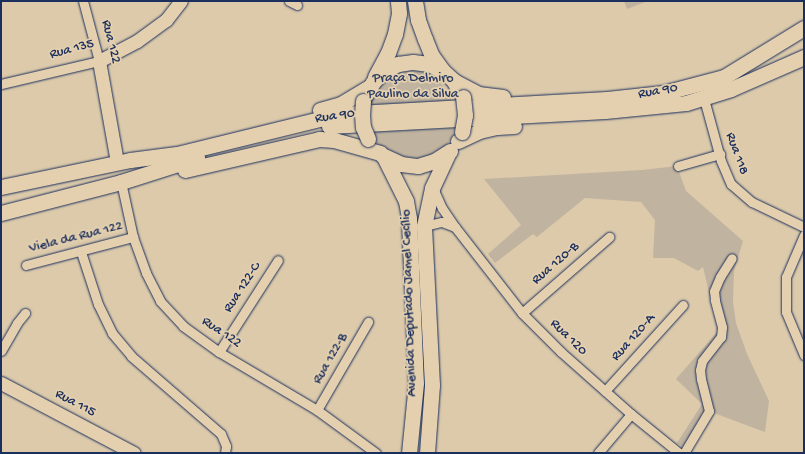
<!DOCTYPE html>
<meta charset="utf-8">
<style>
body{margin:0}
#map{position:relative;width:805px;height:454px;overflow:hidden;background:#dccaab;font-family:"Gochi Hand",sans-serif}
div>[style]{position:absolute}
.green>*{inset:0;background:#c0b39f}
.roads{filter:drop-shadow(0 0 1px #1b2f5e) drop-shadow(0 0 1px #1b2f5e)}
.street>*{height:9px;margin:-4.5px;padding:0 4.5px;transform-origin:4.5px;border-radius:4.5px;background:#e4d0ae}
.secondary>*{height:13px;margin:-6.5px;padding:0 6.5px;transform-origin:6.5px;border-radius:6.5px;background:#e4d0ae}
.primary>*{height:15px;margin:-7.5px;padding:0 7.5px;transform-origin:7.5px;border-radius:7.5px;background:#e4d0ae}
.bridges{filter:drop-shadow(0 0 1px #1b2f5e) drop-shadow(0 0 1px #1b2f5e)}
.primary-bridge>*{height:15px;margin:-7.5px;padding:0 7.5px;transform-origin:7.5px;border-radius:7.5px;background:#e4d0ae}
span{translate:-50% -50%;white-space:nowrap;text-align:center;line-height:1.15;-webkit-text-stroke:3.5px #e4d0ae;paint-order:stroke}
.street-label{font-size:14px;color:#1b2f5e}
.park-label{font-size:14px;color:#2c3c64}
.frame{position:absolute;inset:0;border:2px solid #1b2f5e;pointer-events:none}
</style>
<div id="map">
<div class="green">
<i style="clip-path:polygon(624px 1px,648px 1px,627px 9px)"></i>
<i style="clip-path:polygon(413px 70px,425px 72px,436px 78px,448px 92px,452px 102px,368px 105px,372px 94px,383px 82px,397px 73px)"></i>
<i style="clip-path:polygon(455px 128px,452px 138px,443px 151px,411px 161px,388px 154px,377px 144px,370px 131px)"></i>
<i style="clip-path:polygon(677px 166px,686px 191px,743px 241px,734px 271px,733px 302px,736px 323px,747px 354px,769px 401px,765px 432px,714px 413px,689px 451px,677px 443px,702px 404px,676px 379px,718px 331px,703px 267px,698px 271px,674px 258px,653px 258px,655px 220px,641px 202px,585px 198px,537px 237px,533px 234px,495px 263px,488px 254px,521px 225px,484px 179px,642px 170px)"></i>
</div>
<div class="roads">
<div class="street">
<i style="left:289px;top:1px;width:9px;rotate:27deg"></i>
<i style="left:1px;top:84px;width:101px;rotate:-13.2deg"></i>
<i style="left:99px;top:61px;width:62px;rotate:-104.9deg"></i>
<i style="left:704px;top:99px;width:64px;rotate:74.7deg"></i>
<i style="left:721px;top:161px;width:25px;rotate:67deg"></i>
<i style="left:731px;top:184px;width:28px;rotate:41deg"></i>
<i style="left:752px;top:202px;width:58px;rotate:25.7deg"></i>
<i style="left:678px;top:166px;width:44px;rotate:-15.9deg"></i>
<i style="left:121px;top:182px;width:56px;rotate:77.7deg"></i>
<i style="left:133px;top:237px;width:38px;rotate:70deg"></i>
<i style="left:146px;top:273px;width:31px;rotate:63deg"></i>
<i style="left:160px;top:301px;width:34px;rotate:47deg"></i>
<i style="left:183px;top:326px;width:44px;rotate:35.8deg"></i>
<i style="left:219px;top:352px;width:114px;rotate:30.6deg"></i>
<i style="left:317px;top:410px;width:73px;rotate:36.1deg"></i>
<i style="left:433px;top:188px;width:22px;rotate:66deg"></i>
<i style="left:442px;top:208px;width:23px;rotate:56deg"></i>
<i style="left:455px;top:227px;width:109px;rotate:52.1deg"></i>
<i style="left:522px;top:313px;width:55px;rotate:45deg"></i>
<i style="left:561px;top:352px;width:94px;rotate:41.5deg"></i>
<i style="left:631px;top:414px;width:62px;rotate:39.1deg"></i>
<i style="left:424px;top:226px;width:18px;rotate:-13deg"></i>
<i style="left:442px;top:222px;width:14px;rotate:21deg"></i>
<i style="left:804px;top:235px;width:46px;rotate:113.2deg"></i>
<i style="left:786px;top:277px;width:35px;rotate:90deg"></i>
<i style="left:786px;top:312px;width:47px;rotate:67.3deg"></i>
<i style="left:81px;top:252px;width:55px;rotate:71.9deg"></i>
<i style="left:98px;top:304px;width:32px;rotate:64deg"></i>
<i style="left:112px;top:333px;width:30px;rotate:50deg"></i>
<i style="left:131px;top:356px;width:119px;rotate:40.9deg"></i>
<i style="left:221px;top:434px;width:13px;rotate:67deg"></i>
<i style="left:226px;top:446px;width:7px;rotate:98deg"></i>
<i style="left:26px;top:265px;width:111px;rotate:-14.7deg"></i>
<i style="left:522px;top:313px;width:116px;rotate:-41.1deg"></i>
<i style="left:1px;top:351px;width:32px;rotate:-60deg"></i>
<i style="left:17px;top:323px;width:13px;rotate:-51deg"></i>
<i style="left:219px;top:352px;width:109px;rotate:-57.3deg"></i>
<i style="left:605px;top:391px;width:116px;rotate:-47.8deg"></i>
<i style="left:317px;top:410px;width:102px;rotate:-59.9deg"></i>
<i style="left:598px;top:453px;width:51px;rotate:-49.8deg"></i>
<i style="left:684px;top:453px;width:49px;rotate:-59.2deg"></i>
<i style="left:709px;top:411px;width:33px;rotate:-104deg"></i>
<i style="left:701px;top:379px;width:9px;rotate:-96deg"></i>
<i style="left:700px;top:370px;width:9px;rotate:-77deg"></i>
<i style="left:702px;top:361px;width:31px;rotate:-52deg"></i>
<i style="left:721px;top:337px;width:10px;rotate:-84deg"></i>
<i style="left:722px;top:327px;width:28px;rotate:-105deg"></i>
<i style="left:715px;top:300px;width:9px;rotate:-96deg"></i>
<i style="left:714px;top:291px;width:15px;rotate:-67deg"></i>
<i style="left:720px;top:277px;width:22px;rotate:-58deg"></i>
</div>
<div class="secondary">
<i style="left:117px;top:162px;width:103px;rotate:-100.1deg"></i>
<i style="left:99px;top:61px;width:43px;rotate:-27.8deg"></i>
<i style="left:137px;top:41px;width:36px;rotate:-36deg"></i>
<i style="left:166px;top:20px;width:24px;rotate:-52deg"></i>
<i style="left:1px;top:383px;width:150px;rotate:27.8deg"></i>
</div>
<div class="primary">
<i style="left:415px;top:1px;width:19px;rotate:81deg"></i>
<i style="left:418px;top:20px;width:20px;rotate:70deg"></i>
<i style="left:425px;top:39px;width:18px;rotate:68deg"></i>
<i style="left:432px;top:56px;width:17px;rotate:54deg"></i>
<i style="left:375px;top:77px;width:27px;rotate:-62deg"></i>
<i style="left:388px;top:53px;width:20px;rotate:-70deg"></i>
<i style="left:395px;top:34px;width:21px;rotate:-79deg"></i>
<i style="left:399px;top:13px;width:12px;rotate:-95deg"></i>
<i style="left:454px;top:81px;width:27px;rotate:28deg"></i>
<i style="left:478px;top:94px;width:25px;rotate:7deg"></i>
<i style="left:365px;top:96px;width:16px;rotate:-60deg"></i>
<i style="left:373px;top:82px;width:16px;rotate:-45deg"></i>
<i style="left:384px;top:71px;width:16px;rotate:-27deg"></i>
<i style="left:398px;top:64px;width:15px;rotate:-8deg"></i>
<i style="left:413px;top:62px;width:16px;rotate:7deg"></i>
<i style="left:429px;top:64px;width:16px;rotate:27deg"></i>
<i style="left:443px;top:71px;width:15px;rotate:42deg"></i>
<i style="left:454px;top:81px;width:9px;rotate:63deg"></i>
<i style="left:320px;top:110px;width:22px;rotate:-16deg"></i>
<i style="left:341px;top:104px;width:33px;rotate:-31deg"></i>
<i style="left:329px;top:126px;width:276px;rotate:-3.1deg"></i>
<i style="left:605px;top:111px;width:81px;rotate:-5.6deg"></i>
<i style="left:686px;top:103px;width:47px;rotate:-17.3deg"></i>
<i style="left:731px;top:89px;width:80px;rotate:-23.7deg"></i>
<i style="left:458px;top:141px;width:23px;rotate:-25deg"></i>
<i style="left:479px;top:131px;width:18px;rotate:-13deg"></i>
<i style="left:497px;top:127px;width:17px;rotate:-3deg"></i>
<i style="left:382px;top:155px;width:21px;rotate:25deg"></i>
<i style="left:401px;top:164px;width:17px;rotate:7deg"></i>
<i style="left:418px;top:166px;width:17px;rotate:-17deg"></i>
<i style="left:434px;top:161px;width:19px;rotate:-32deg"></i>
<i style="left:384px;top:157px;width:49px;rotate:63.4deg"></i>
<i style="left:406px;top:201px;width:17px;rotate:80deg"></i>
<i style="left:409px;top:218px;width:165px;rotate:87.6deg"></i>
<i style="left:416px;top:383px;width:70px;rotate:95.7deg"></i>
<i style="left:185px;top:170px;width:138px;rotate:-13deg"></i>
<i style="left:319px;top:139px;width:15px;rotate:4deg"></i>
<i style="left:334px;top:140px;width:48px;rotate:15.8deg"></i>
<i style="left:1px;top:187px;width:132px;rotate:-11.8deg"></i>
<i style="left:130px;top:160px;width:47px;rotate:-7.3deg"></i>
<i style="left:177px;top:154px;width:151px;rotate:-13.8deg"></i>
<i style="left:324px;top:118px;width:33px;rotate:-9deg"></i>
<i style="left:357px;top:113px;width:250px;rotate:-3.2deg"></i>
<i style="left:607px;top:99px;width:56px;rotate:-6.1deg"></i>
<i style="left:663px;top:93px;width:63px;rotate:-14.7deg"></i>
<i style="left:724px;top:77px;width:94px;rotate:-31.5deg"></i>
<i style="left:1px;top:213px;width:124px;rotate:-14.5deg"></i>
<i style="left:121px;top:182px;width:80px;rotate:-17.5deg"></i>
<i style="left:427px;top:453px;width:68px;rotate:-85.8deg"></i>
<i style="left:432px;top:385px;width:159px;rotate:-92.9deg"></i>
<i style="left:424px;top:226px;width:39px;rotate:-78deg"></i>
<i style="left:432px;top:188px;width:38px;rotate:-65deg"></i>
</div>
</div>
<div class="bridges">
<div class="primary-bridge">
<i style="left:363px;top:101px;width:13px;rotate:94deg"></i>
<i style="left:362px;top:114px;width:13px;rotate:86deg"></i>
<i style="left:363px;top:127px;width:13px;rotate:67deg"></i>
<i style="left:462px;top:132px;width:17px;rotate:-80deg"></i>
<i style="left:465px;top:115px;width:18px;rotate:-96deg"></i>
</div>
</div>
<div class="street-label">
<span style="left:110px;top:42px;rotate:76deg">Rua 122</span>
<span style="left:72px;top:50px;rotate:-15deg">Rua 135</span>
<span style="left:658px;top:92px;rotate:-10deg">Rua 90</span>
<span style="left:335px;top:117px;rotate:-8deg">Rua 90</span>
<span style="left:736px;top:154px;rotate:70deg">Rua 118</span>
<span style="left:76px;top:238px;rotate:-14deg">Viela da Rua 122</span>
<span style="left:556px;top:264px;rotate:-41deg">Rua 120-B</span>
<span style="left:243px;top:288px;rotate:-57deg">Rua 122-C</span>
<span style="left:410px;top:303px;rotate:-92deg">Avenida Deputado Jamel Cecílio</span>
<span style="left:221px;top:333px;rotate:34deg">Rua 122</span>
<span style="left:568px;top:338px;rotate:44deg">Rua 120</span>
<span style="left:634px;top:338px;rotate:-48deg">Rua 120-A</span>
<span style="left:331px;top:359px;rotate:-60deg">Rua 122-B</span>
<span style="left:75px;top:404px;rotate:28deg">Rua 115</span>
</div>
<div class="park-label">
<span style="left:413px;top:87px">Praça Delmiro<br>Paulino da Silva</span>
</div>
<div class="frame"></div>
</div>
